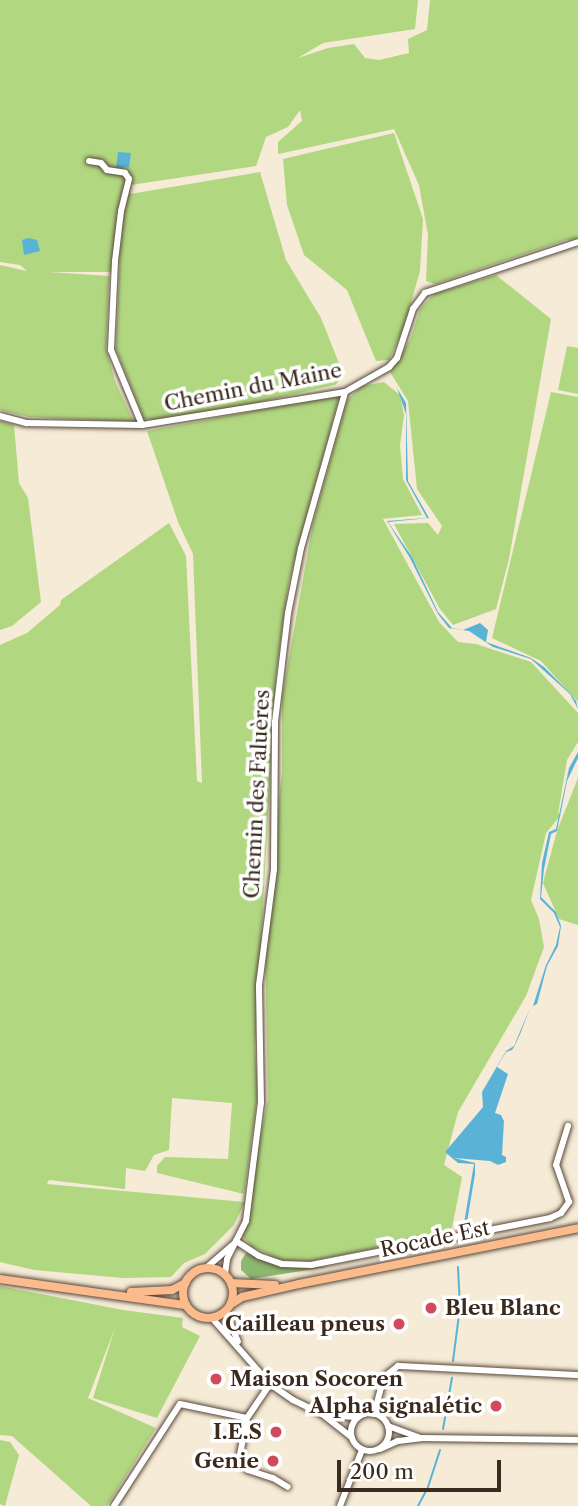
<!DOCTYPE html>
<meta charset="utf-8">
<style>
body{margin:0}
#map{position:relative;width:578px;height:1506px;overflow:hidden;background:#f5ebd6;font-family:"Libre Caslon Text",serif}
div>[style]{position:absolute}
.green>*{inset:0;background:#b1d781}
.forest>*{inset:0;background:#8cb86f}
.water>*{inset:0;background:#5ab3d7}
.stream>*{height:2px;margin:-1px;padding:0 1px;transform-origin:1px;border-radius:1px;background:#5ab3d7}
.roads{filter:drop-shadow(0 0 2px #57473a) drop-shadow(0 0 2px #57473a)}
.minor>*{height:6px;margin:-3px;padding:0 3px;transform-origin:3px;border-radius:3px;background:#fff}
.minor>.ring{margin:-3px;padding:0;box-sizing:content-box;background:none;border:6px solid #fff;border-radius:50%}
.major>*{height:8px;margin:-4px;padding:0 4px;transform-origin:4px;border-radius:4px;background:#fbbb8c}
.major>.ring{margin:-4px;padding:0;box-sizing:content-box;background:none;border:8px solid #fbbb8c;border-radius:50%}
.dots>*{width:19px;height:19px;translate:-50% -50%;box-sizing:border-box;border:4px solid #fff;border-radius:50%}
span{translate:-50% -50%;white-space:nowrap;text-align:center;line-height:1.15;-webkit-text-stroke:7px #fff;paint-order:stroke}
.street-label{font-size:21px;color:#3b2a1e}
.poi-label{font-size:21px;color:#3b2a1e;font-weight:700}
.left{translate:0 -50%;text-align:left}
.right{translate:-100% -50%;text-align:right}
.scale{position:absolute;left:337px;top:1460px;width:164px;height:32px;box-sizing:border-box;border:4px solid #3b2a1e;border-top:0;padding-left:9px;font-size:21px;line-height:24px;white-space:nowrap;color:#3b2a1e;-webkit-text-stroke:5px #fff;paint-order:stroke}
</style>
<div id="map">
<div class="green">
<i style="clip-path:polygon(0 0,418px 0,415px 29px,323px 43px,298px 58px,328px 48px,354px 44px,365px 58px,379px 60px,409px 53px,408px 39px,427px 30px,430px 0,578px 0,578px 239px,566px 240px,435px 284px,426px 281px,428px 235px,419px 185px,394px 129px,278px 154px,278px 142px,302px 121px,300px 110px,288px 127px,266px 137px,256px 166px,131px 185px,130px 194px,260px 172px,286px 260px,321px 318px,344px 376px,335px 385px,180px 420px,144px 419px,116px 349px,120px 257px,117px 272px,49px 272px,109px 276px,106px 348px,115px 381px,134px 422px,29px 417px,0 410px,0 265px,27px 271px,20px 265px,0 262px)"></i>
<i style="clip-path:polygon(394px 133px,423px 219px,420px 271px,404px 328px,389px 360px,376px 361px,347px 290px,304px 255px,287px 205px,283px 159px)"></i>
<i style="clip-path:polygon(496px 275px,551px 319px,509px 559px,496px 609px,453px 625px,440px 609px,394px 524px,428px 523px,438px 535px,442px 526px,417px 489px,408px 401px,390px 372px,410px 340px,420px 309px,434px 294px)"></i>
<i style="clip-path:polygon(567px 346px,578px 348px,578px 394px,558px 390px)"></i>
<i style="clip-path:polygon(384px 382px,400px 395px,404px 415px,400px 445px,403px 479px,422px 515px,380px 519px,383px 519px,439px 622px,458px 642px,476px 644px,531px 662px,578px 713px,578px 742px,567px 760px,558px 814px,561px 815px,546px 833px,531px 900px,539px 919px,544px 947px,526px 996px,458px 1112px,444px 1165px,462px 1177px,451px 1233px,306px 1262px,280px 1260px,251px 1246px,240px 1233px,268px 1100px,265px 943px,282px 771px,282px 697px,313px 523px,347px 400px,362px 386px)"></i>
<i style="clip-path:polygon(551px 392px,578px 397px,578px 702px,541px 661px,492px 638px)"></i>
<i style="clip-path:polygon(340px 395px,289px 581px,276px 674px,255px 1048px,258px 1091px,244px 1194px,157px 1173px,157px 1166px,165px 1157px,228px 1159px,232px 1103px,172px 1098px,169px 1150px,154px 1155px,145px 1171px,126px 1168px,125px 1189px,49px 1180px,47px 1184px,245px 1202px,234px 1225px,205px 1254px,184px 1263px,171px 1277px,123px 1278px,34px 1270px,0 1262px,0 645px,27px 633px,60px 605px,61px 600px,169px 523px,186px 556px,197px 781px,202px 783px,193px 554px,178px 522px,147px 431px)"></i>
<i style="clip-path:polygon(0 421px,14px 425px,19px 483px,28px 498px,41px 602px,12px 626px,0 630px)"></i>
<i style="clip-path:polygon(578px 778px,578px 925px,559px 919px,543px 883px,557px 831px)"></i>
<i style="clip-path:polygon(0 1286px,123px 1310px,183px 1318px,182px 1327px,200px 1336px,157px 1418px,93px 1398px,115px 1328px,88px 1398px,156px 1428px,107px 1506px,91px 1506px,12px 1436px,0 1435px)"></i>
<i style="clip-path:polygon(0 1440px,10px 1442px,19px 1455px,5px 1506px,0 1504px)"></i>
</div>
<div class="forest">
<i style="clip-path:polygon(246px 1253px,281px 1266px,327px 1267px,251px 1279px,241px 1270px,241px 1261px)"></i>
</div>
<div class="water">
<i style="clip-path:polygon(118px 152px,131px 153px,129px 167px,116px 168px)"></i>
<i style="clip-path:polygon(28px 238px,37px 240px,40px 251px,24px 255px,22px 240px)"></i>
<i style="clip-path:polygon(397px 388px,406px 403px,408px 481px,429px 518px,388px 522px,412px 557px,438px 612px,452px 628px,463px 630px,480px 623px,488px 630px,486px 642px,531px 658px,544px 667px,570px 693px,576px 701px,578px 709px,570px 694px,531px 659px,493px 647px,469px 631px,449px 628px,438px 614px,410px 558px,387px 521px,427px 518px,406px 480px,406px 414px)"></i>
<i style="clip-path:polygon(578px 752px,578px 758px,567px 781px,557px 831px,551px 834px,544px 869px,541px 897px,556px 912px,561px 926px,558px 946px,547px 966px,537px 1004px,533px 1006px,546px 965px,556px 945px,560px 927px,554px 913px,540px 899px,542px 863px,549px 832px,556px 829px,569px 768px)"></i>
<i style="clip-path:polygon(530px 1008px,521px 1032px,514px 1047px,512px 1050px,506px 1052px,497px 1067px,508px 1074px,495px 1113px,501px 1115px,504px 1121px,502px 1155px,506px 1157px,506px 1162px,498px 1165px,490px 1161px,454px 1158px,475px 1163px,475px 1174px,467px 1222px,463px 1229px,474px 1164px,458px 1163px,445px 1152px,483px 1107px,482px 1092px,506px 1051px,514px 1046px)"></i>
</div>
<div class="stream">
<i style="left:453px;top:1361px;width:54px;rotate:-82.6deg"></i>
<i style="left:460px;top:1307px;width:40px;rotate:-92.9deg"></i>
<i style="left:443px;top:1429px;width:52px;rotate:-80deg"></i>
<i style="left:418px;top:1506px;width:21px;rotate:-62deg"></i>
<i style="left:428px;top:1487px;width:39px;rotate:-72deg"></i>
</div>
<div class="roads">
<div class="minor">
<i style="left:89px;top:161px;width:12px;rotate:9deg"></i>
<i style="left:101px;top:163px;width:9px;rotate:49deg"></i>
<i style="left:107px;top:170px;width:18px;rotate:9deg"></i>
<i style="left:125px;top:173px;width:7px;rotate:56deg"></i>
<i style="left:129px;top:179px;width:33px;rotate:104deg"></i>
<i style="left:121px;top:211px;width:50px;rotate:96.8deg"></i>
<i style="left:115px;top:261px;width:89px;rotate:92.6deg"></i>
<i style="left:111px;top:350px;width:81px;rotate:67.5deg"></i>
<i style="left:0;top:416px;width:28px;rotate:15deg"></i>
<i style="left:27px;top:423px;width:115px;rotate:1deg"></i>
<i style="left:142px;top:425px;width:206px;rotate:-9.2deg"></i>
<i style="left:345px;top:392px;width:51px;rotate:-29.6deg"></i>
<i style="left:389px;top:367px;width:12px;rotate:-48deg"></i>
<i style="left:397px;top:358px;width:52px;rotate:-71.9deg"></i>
<i style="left:413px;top:309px;width:20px;rotate:-53deg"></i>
<i style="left:425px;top:293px;width:161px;rotate:-18.4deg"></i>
<i style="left:236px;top:1241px;width:27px;rotate:33deg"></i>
<i style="left:259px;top:1256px;width:24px;rotate:19deg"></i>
<i style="left:282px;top:1264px;width:29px;rotate:2deg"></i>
<i style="left:311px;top:1265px;width:244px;rotate:-11.1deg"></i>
<i style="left:550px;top:1218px;width:12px;rotate:-24deg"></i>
<i style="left:561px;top:1213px;width:14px;rotate:-54deg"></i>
<i style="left:569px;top:1202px;width:39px;rotate:-109deg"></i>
<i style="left:556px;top:1165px;width:41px;rotate:-72.9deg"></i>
<i style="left:206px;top:1268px;width:37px;rotate:-41deg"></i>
<i style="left:225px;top:1274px;width:15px;rotate:-82deg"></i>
<i style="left:227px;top:1259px;width:42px;rotate:-63.4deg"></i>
<i style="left:246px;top:1221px;width:119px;rotate:-82.8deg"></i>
<i style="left:261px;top:1103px;width:118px;rotate:-91deg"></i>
<i style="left:259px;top:985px;width:117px;rotate:-82.6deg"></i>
<i style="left:274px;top:869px;width:147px;rotate:-89.6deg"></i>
<i style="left:275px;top:722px;width:110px;rotate:-83.2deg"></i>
<i style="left:288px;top:613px;width:66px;rotate:-78.7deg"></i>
<i style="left:301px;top:548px;width:162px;rotate:-74.2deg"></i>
<i style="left:225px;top:1311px;width:33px;rotate:67deg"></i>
<i style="left:212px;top:1318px;width:88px;rotate:48.7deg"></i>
<i style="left:270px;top:1384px;width:28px;rotate:35deg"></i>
<i style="left:293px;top:1400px;width:32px;rotate:26deg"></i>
<i style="left:322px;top:1414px;width:37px;rotate:38deg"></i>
<i style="left:270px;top:1384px;width:41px;rotate:124.1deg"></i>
<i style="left:247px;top:1418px;width:43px;rotate:100.8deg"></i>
<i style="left:239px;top:1460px;width:13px;rotate:48deg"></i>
<i style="left:248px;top:1470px;width:26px;rotate:18deg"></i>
<i style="left:273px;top:1478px;width:17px;rotate:31deg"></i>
<i class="ring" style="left:351px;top:1413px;width:32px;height:32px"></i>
<i style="left:374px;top:1414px;width:38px;rotate:-75deg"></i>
<i style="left:384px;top:1377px;width:18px;rotate:-38deg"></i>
<i style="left:398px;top:1366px;width:180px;rotate:2.9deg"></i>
<i style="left:327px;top:1415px;width:31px;rotate:4deg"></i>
<i style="left:388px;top:1426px;width:32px;rotate:20deg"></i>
<i style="left:380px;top:1449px;width:20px;rotate:-24deg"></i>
<i style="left:398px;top:1441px;width:25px;rotate:-7deg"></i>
<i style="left:423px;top:1438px;width:155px;rotate:0.7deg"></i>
<i style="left:114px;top:1506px;width:121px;rotate:-57.1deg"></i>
<i style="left:180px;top:1404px;width:68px;rotate:11.8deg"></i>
<i style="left:340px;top:1506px;width:60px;rotate:-68.6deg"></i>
</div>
<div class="major">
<i class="ring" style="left:183px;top:1268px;width:42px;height:42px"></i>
<i style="left:0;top:1279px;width:188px;rotate:8deg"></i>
<i style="left:231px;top:1283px;width:44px;rotate:2.6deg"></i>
<i style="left:131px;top:1292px;width:41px;rotate:-2.8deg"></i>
<i style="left:172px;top:1290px;width:15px;rotate:-28deg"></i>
<i style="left:231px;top:1304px;width:13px;rotate:-32deg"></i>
<i style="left:242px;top:1297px;width:58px;rotate:-12.8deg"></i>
<i style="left:299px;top:1284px;width:285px;rotate:-11.3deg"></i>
</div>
</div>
<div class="dots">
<i style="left:431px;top:1308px;background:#d1495b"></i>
<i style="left:399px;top:1324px;background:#d1495b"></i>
<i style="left:216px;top:1379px;background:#d1495b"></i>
<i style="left:496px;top:1406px;background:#d1495b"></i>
<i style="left:276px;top:1432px;background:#d1495b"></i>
<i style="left:273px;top:1461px;background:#d1495b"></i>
</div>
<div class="street-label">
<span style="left:253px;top:387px;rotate:-11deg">Chemin du Maine</span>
<span style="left:257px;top:794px;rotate:-87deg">Chemin des Faluères</span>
<span style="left:435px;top:1239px;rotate:-12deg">Rocade Est</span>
</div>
<div class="poi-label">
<span class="left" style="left:445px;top:1308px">Bleu Blanc</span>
<span class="right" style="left:385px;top:1324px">Cailleau pneus</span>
<span class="left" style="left:230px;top:1379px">Maison Socoren</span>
<span class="right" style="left:482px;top:1406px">Alpha signalétic</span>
<span class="right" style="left:262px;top:1432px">I.E.S</span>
<span class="right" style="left:259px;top:1461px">Genie</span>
</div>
<div class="scale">200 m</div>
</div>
